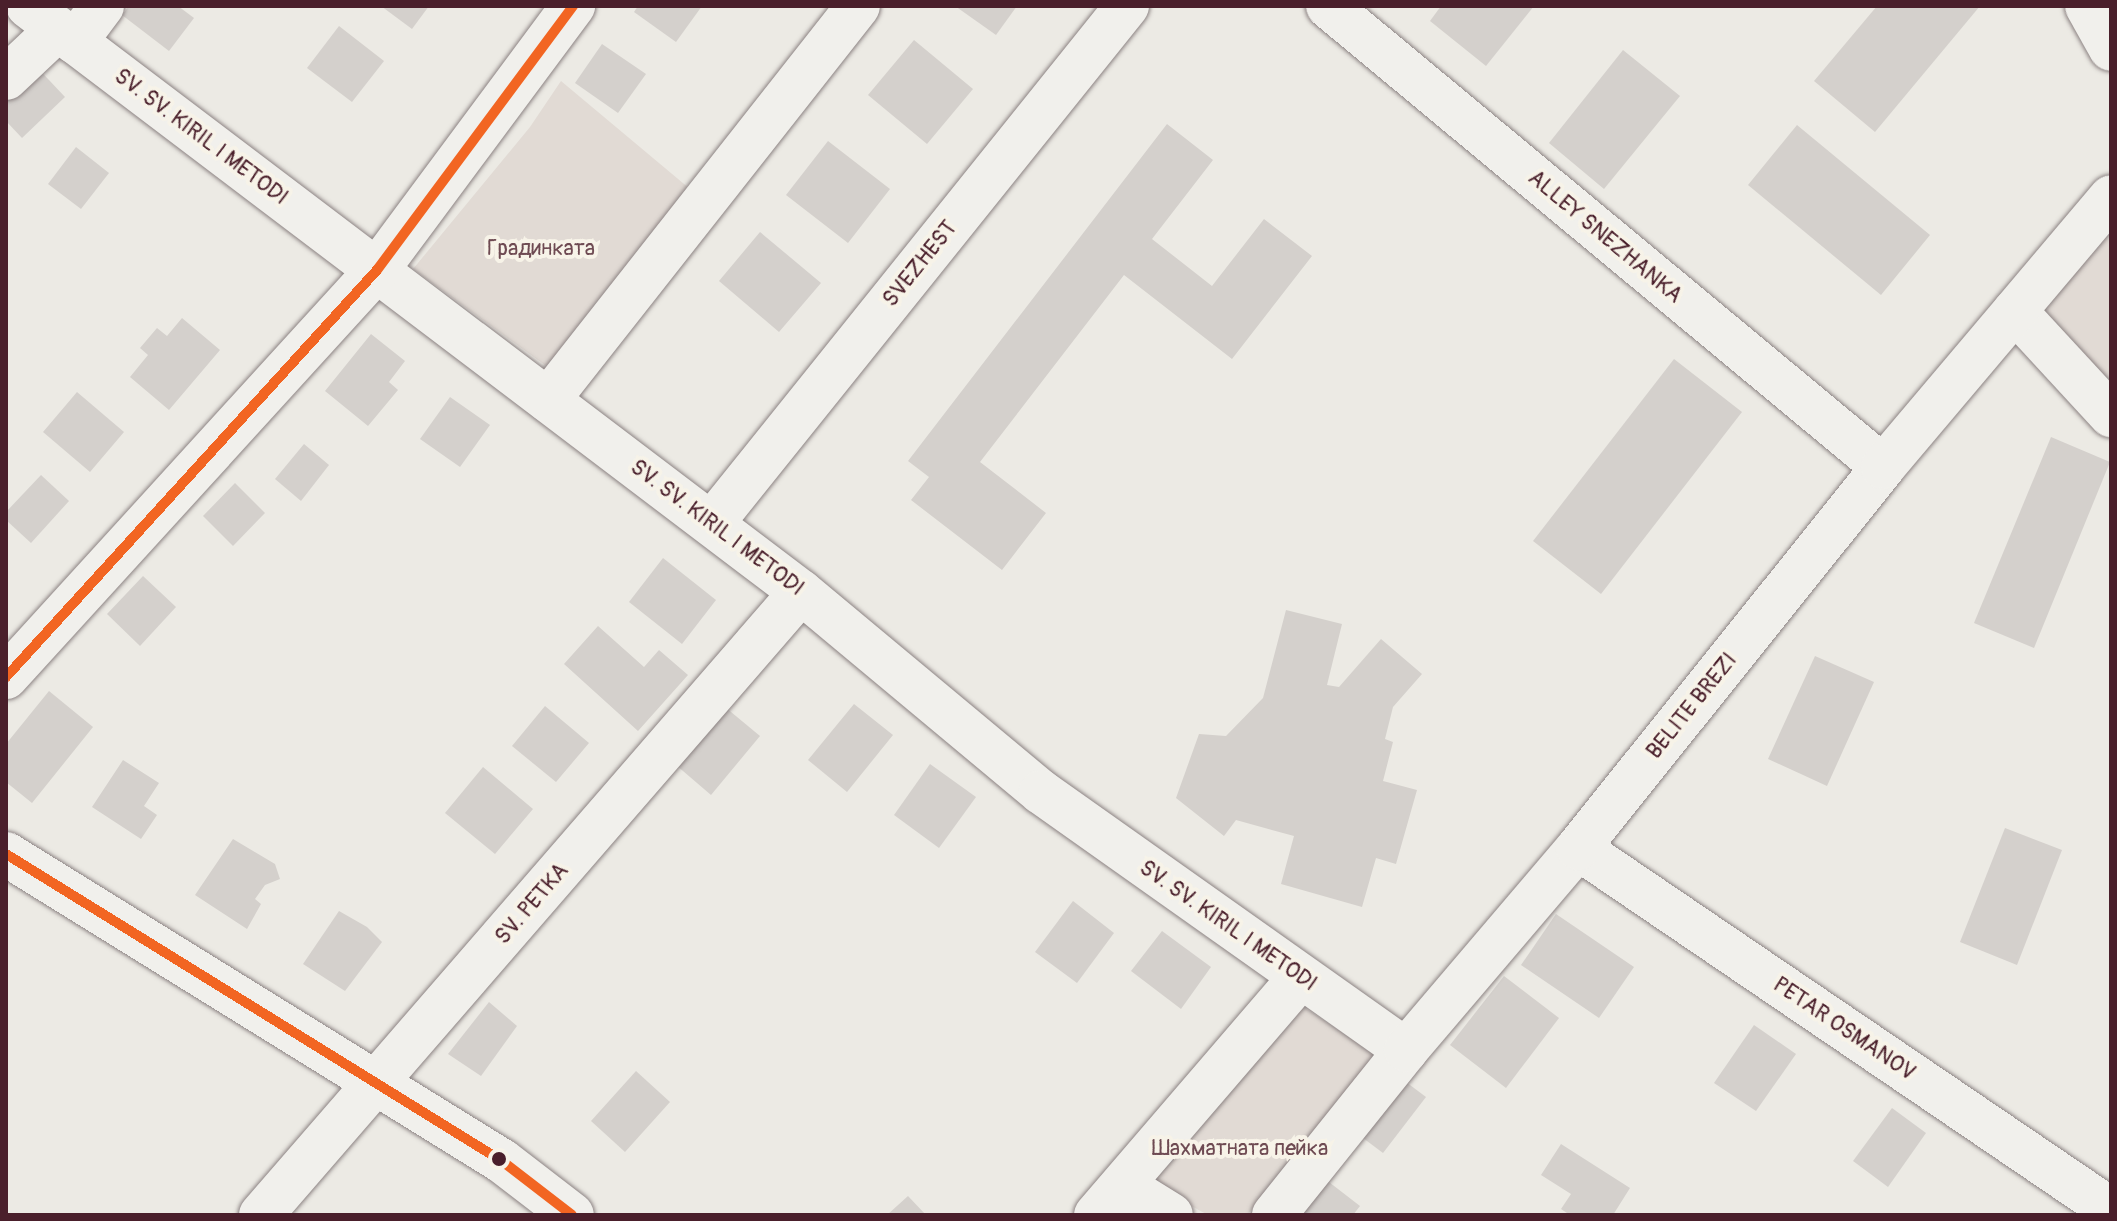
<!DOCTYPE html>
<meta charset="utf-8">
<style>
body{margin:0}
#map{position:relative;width:2117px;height:1221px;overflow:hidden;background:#eceae4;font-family:Pangolin,sans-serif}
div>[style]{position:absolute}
.green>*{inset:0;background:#e1dad4}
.building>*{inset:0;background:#d4d0cc}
.roads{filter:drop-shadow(0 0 2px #8b8282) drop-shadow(0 0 2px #8b8282)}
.minor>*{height:44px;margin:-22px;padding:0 22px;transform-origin:22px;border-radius:22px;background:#f1f0ec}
.bus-1>*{height:10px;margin:-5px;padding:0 5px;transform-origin:5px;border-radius:5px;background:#f26522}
.dots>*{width:22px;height:22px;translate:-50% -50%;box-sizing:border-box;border:4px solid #f7f3e8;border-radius:50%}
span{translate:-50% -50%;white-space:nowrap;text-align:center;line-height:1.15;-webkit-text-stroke:8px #f7f3e8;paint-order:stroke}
.street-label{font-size:22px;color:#4a1f2b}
.park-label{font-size:22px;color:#6e4a52}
.frame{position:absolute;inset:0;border:8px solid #4a1f2b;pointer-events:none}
</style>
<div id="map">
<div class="green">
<i style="clip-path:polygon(561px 81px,696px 194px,553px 371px,413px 269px,530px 127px)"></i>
<i style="clip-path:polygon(2111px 197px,2111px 415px,2015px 311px)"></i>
<i style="clip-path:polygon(1302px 1006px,1381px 1058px,1247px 1215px,1208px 1215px,1147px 1182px)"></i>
</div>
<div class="building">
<i style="clip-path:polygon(129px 6px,178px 6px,194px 18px,169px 51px,122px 15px)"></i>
<i style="clip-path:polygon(381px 6px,429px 6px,412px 29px)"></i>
<i style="clip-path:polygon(638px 6px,702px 6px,676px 42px,634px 12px)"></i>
<i style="clip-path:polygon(955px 6px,1017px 6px,996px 35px)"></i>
<i style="clip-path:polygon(1441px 6px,1534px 6px,1486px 66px,1430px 21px)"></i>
<i style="clip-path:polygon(1877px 6px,1980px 6px,1875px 132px,1814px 81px)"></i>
<i style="clip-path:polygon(339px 26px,384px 61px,352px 102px,307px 68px)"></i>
<i style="clip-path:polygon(914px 40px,973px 89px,927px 144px,868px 95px)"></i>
<i style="clip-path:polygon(602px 44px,646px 74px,618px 113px,575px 83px)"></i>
<i style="clip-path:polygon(1623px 50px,1680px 96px,1604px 189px,1549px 143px)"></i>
<i style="clip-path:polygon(32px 62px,65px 97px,22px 138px,6px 121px,6px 87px)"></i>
<i style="clip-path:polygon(1167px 124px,1213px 160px,1152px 239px,1212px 286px,1264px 219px,1312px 256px,1232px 359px,1124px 275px,980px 462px,1046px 513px,1002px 570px,911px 500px,929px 477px,908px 461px)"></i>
<i style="clip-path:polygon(1797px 125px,1930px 235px,1881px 295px,1748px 185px)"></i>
<i style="clip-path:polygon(828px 141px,890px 189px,848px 243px,786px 195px)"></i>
<i style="clip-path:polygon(76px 147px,109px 173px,81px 209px,48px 184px)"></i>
<i style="clip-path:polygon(760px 232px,821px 283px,779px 332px,719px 281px)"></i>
<i style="clip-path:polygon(182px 318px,220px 350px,169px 410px,130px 377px,148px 355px,140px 348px,157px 328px,167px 336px)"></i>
<i style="clip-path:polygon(371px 334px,405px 361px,389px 382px,398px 390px,368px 426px,325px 391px)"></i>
<i style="clip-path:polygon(1674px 359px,1742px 412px,1601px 594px,1533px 541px)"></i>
<i style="clip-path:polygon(77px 392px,124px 432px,90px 472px,43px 432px)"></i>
<i style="clip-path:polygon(450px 397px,490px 425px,460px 467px,420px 439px)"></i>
<i style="clip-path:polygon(2051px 437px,2110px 462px,2034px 648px,1974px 623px)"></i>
<i style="clip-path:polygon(304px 444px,329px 465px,301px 501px,275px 479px)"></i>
<i style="clip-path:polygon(41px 475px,69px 501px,31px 543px,6px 520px,6px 512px)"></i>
<i style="clip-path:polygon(235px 483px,265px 513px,233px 546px,203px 516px)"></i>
<i style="clip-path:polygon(663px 558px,716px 600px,682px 644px,629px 602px)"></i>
<i style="clip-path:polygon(143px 576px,176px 607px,140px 646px,107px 614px)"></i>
<i style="clip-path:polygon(1286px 610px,1342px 624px,1327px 685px,1339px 687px,1381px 639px,1422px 674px,1393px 707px,1385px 739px,1393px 742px,1383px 781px,1417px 790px,1396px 864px,1376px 858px,1362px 907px,1281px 884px,1294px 836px,1236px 820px,1224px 836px,1176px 798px,1199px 734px,1226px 736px,1263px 698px)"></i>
<i style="clip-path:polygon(598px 626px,644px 667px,659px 650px,688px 675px,638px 731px,564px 664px)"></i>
<i style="clip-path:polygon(1815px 656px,1874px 682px,1827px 786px,1768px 759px)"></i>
<i style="clip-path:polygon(49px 691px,93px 727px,32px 803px,6px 782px,6px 744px)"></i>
<i style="clip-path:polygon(854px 704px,893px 735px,847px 792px,808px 760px)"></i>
<i style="clip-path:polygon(545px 706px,589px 743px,556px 782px,512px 746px)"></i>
<i style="clip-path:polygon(725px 707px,760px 736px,711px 795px,676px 765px)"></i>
<i style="clip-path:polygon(123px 760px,159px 783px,144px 806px,157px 815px,141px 839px,92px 807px)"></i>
<i style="clip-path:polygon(930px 764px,976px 797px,939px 848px,894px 815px)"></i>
<i style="clip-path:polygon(483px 767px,533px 809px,495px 854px,445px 813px)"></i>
<i style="clip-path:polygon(2005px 828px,2062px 850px,2017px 965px,1960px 942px)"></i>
<i style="clip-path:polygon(233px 839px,275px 864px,280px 879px,265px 885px,255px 899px,261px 904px,247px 929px,195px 895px)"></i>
<i style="clip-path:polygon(1073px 901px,1114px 933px,1077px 983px,1035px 952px)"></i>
<i style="clip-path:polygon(339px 911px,367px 927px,382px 942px,345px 991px,303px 964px)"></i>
<i style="clip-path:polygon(1556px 914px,1634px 967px,1599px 1018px,1521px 965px)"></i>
<i style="clip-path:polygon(1162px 931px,1211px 967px,1181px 1009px,1131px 971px)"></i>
<i style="clip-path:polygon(1504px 976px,1559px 1018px,1506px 1088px,1450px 1045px)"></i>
<i style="clip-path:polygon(489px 1002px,517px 1026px,481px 1076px,448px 1054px)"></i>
<i style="clip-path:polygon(1754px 1025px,1796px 1054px,1756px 1111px,1714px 1083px)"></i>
<i style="clip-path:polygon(636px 1071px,670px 1102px,625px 1152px,591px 1121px)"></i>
<i style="clip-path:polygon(1398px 1076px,1426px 1097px,1383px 1153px,1355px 1132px)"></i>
<i style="clip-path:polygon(1892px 1108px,1926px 1133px,1888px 1187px,1853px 1161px)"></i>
<i style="clip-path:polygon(1561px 1144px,1630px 1188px,1613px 1215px,1570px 1215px,1561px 1209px,1571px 1194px,1541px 1175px)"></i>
<i style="clip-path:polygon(1316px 1172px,1360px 1206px,1353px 1215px,1284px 1215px)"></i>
<i style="clip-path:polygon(908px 1196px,926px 1215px,887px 1215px)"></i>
</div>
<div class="roads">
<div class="minor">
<i style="left:28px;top:6px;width:970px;rotate:37.17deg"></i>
<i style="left:801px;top:592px;width:312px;rotate:39.8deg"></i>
<i style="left:1041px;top:792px;width:447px;rotate:35.3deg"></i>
<i style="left:1328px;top:6px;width:721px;rotate:39.71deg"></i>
<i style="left:2087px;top:6px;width:49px;rotate:60.8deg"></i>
<i style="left:75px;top:42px;width:45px;rotate:-53.1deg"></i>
<i style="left:6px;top:78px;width:71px;rotate:-43.3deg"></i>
<i style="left:2015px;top:311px;width:142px;rotate:47.3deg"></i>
<i style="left:548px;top:400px;width:501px;rotate:-51.8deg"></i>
<i style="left:712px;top:523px;width:663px;rotate:-51.25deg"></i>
<i style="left:6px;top:677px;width:551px;rotate:-47.65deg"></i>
<i style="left:377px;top:270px;width:329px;rotate:-53.4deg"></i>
<i style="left:1578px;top:848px;width:644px;rotate:34.18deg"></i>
<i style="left:6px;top:854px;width:583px;rotate:31.76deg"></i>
<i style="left:502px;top:1161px;width:88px;rotate:37.6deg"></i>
<i style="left:1124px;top:1186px;width:55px;rotate:31.7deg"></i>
<i style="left:261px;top:1215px;width:824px;rotate:-49.08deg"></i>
<i style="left:1096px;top:1215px;width:313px;rotate:-49.3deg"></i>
<i style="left:1274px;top:1215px;width:211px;rotate:-51.3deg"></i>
<i style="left:1406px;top:1050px;width:265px;rotate:-49.6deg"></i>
<i style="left:1578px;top:848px;width:488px;rotate:-51.3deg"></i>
<i style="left:1883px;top:467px;width:353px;rotate:-49.8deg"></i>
</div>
</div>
<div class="bus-1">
<i style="left:6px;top:677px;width:551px;rotate:-47.65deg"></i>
<i style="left:377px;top:270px;width:329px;rotate:-53.4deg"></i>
<i style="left:6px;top:854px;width:583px;rotate:31.76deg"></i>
<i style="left:502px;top:1161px;width:88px;rotate:37.6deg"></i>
</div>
<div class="dots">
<i style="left:499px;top:1159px;background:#4a1f2b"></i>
</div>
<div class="street-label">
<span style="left:201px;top:137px;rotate:37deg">SV. SV. KIRIL I METODI</span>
<span style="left:1605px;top:237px;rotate:40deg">ALLEY SNEZHANKA</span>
<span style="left:920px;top:264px;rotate:-51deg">SVEZHEST</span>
<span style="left:717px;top:528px;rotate:37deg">SV. SV. KIRIL I METODI</span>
<span style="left:1692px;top:706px;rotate:-51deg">BELITE BREZI</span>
<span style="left:532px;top:904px;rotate:-49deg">SV. PETKA</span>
<span style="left:1228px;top:926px;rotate:35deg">SV. SV. KIRIL I METODI</span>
<span style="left:1844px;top:1029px;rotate:34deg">PETAR OSMANOV</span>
</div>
<div class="park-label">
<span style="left:541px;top:249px">Градинката</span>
<span style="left:1240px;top:1149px">Шахматната пейка</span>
</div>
<div class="frame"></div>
</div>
